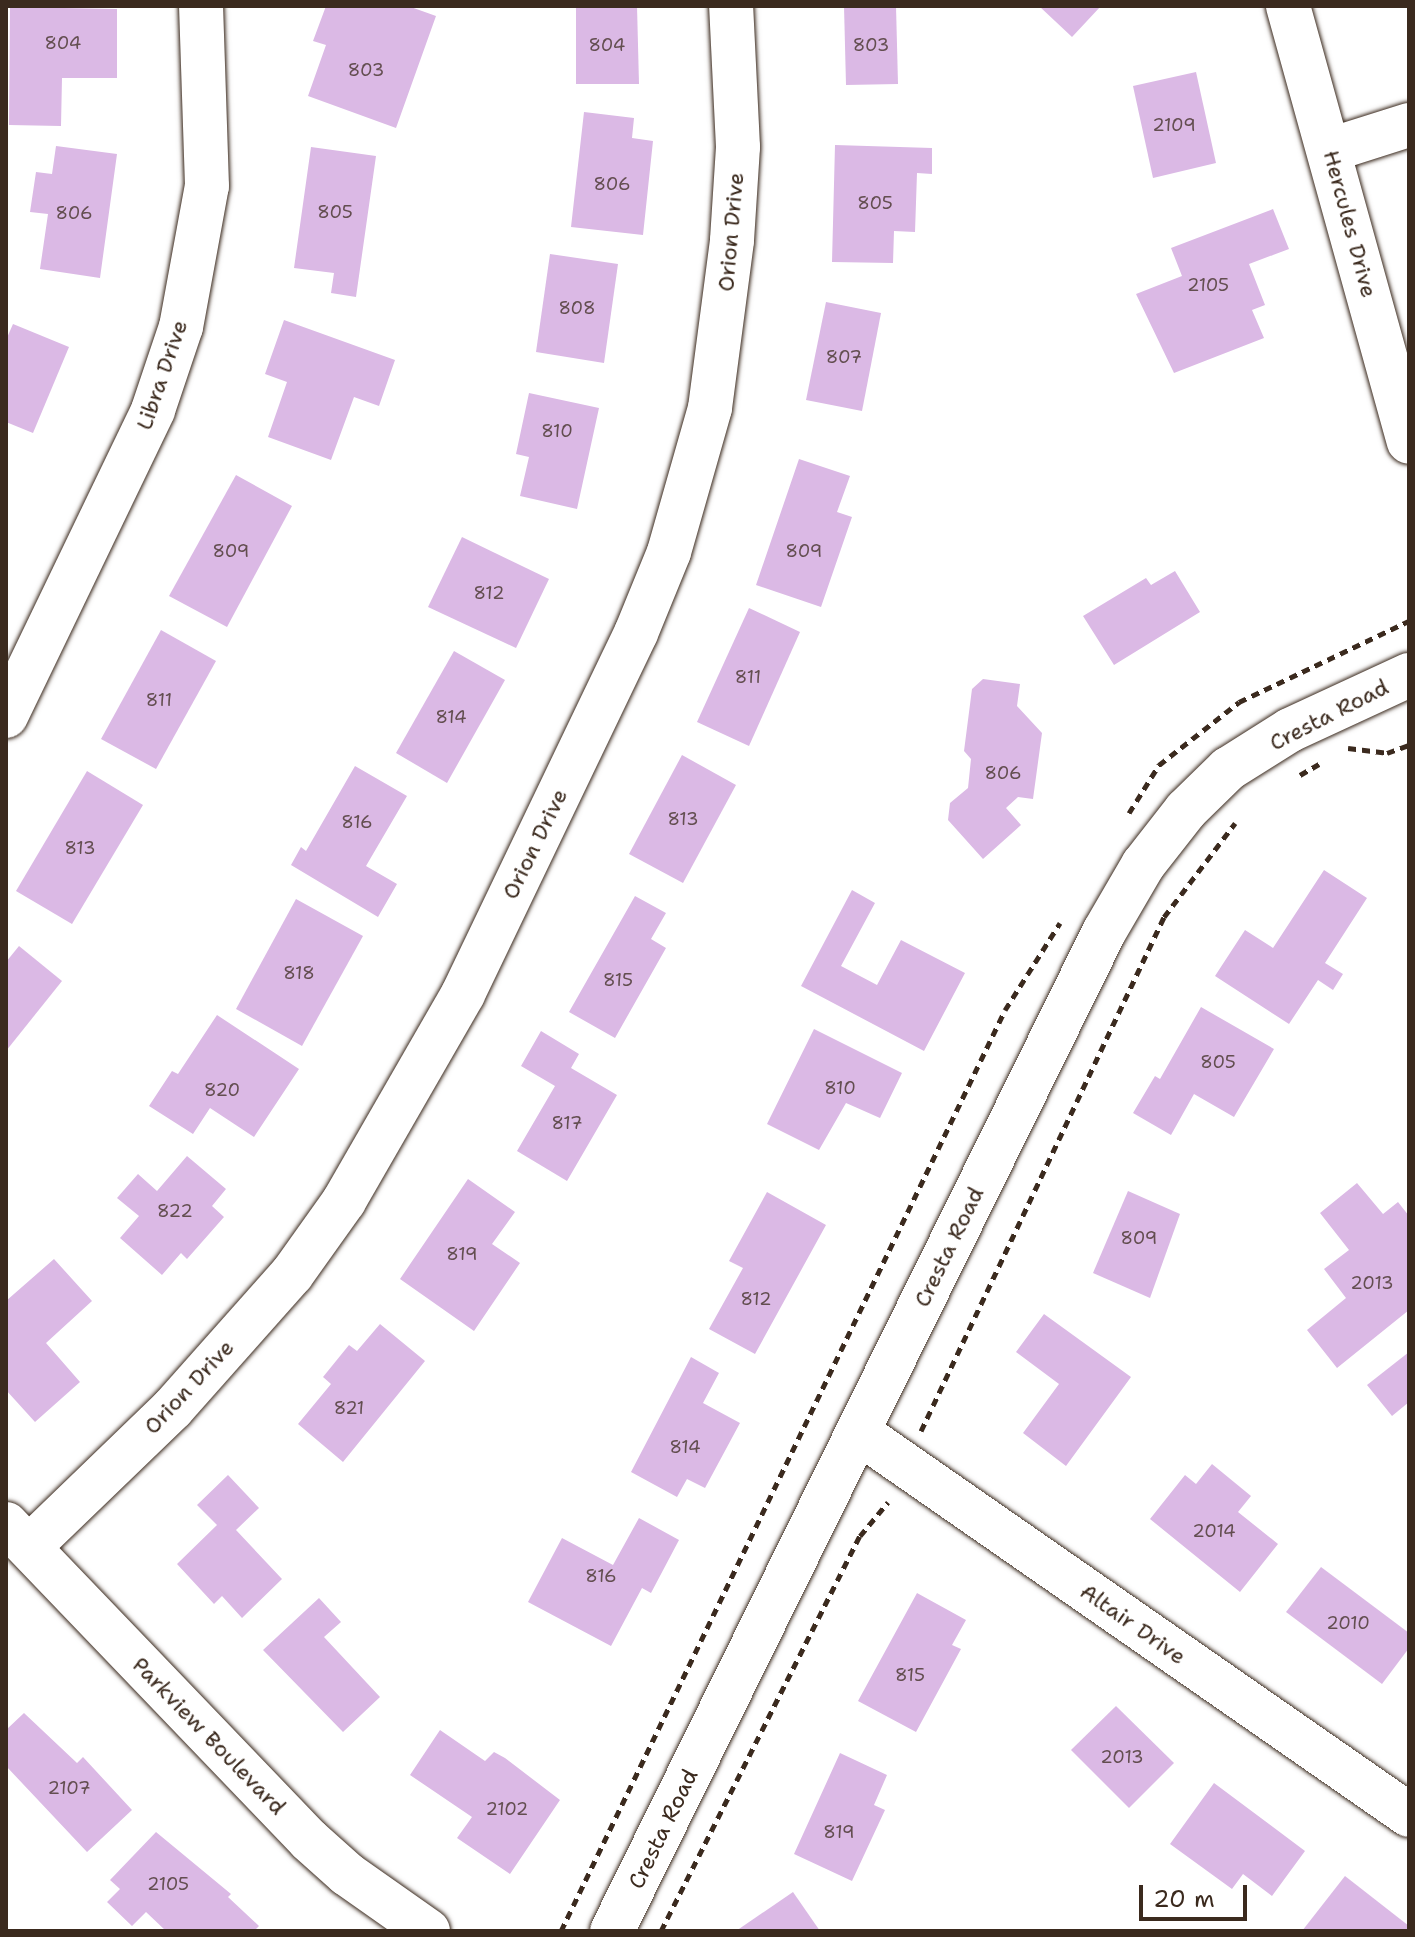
<!DOCTYPE html>
<style>
body{margin:0}
#map{position:relative;width:1415px;height:1937px;overflow:hidden;background:#fff;font-family:"Shantell Sans",sans-serif}
div>[style]{position:absolute}
.building>*{inset:0;background:#dbb9e5}
.path>*{height:5px;margin-top:-2.5px;transform-origin:0;background:repeating-linear-gradient(90deg,#3b2a1e 0 8px,transparent 0 14px)}
.roads{filter:drop-shadow(0 0 2px #3b2a1e) drop-shadow(0 0 2px #3b2a1e)}
.minor>*{height:44px;margin:-22px;padding:0 22px;transform-origin:22px;border-radius:22px;background:#fff}
.major>*{height:44px;margin:-22px;padding:0 22px;transform-origin:22px;border-radius:22px;background:#fff}
span{translate:-50% -50%;white-space:nowrap;text-align:center;line-height:1.15;-webkit-text-stroke:8px #fff;paint-order:stroke}
.number-label{font-size:18px;color:#634e50}
.number-label span{-webkit-text-stroke-width:0}
.street-label{font-size:22px;color:#3b2a1e}
.frame{position:absolute;inset:0;border:8px solid #3b2a1e;pointer-events:none}
.scale{position:absolute;left:1139px;top:1885px;width:108px;height:36px;box-sizing:border-box;border:4px solid #3b2a1e;border-top:0;padding-left:10px;font-size:24px;line-height:28px;white-space:nowrap;color:#3b2a1e;-webkit-text-stroke:6px #fff;paint-order:stroke}
</style>
<div id="map">
<div class="building">
<i style="clip-path:polygon(326px 6px,408px 6px,436px 16px,396px 128px,308px 96px,326px 45px,313px 41px)"></i>
<i style="clip-path:polygon(576px 6px,637px 6px,639px 84px,576px 84px)"></i>
<i style="clip-path:polygon(844px 6px,896px 6px,898px 84px,846px 85px)"></i>
<i style="clip-path:polygon(1039px 6px,1101px 6px,1072px 37px)"></i>
<i style="clip-path:polygon(10px 7px,117px 9px,117px 78px,62px 78px,61px 126px,9px 125px)"></i>
<i style="clip-path:polygon(1196px 72px,1216px 163px,1153px 178px,1133px 86px)"></i>
<i style="clip-path:polygon(584px 112px,634px 118px,632px 138px,653px 141px,643px 235px,571px 227px)"></i>
<i style="clip-path:polygon(835px 145px,932px 148px,932px 174px,917px 173px,915px 232px,894px 231px,893px 263px,832px 262px)"></i>
<i style="clip-path:polygon(56px 146px,117px 154px,100px 278px,40px 269px,48px 214px,30px 212px,36px 172px,52px 174px)"></i>
<i style="clip-path:polygon(311px 147px,376px 156px,356px 297px,331px 293px,334px 273px,294px 268px)"></i>
<i style="clip-path:polygon(1273px 209px,1289px 249px,1249px 264px,1265px 305px,1252px 310px,1264px 338px,1174px 373px,1136px 294px,1182px 276px,1171px 248px)"></i>
<i style="clip-path:polygon(550px 254px,618px 264px,604px 363px,536px 352px)"></i>
<i style="clip-path:polygon(826px 302px,881px 313px,862px 411px,806px 400px)"></i>
<i style="clip-path:polygon(284px 320px,395px 360px,379px 406px,354px 397px,331px 460px,268px 437px,287px 382px,265px 374px)"></i>
<i style="clip-path:polygon(13px 324px,69px 347px,33px 433px,6px 422px,6px 340px)"></i>
<i style="clip-path:polygon(529px 393px,599px 408px,577px 509px,520px 496px,529px 457px,516px 454px)"></i>
<i style="clip-path:polygon(799px 459px,850px 476px,837px 512px,852px 517px,821px 607px,756px 585px)"></i>
<i style="clip-path:polygon(236px 475px,292px 506px,227px 627px,169px 596px)"></i>
<i style="clip-path:polygon(462px 537px,549px 579px,516px 648px,428px 607px)"></i>
<i style="clip-path:polygon(1175px 571px,1200px 612px,1114px 665px,1083px 616px,1146px 578px,1151px 585px)"></i>
<i style="clip-path:polygon(749px 608px,800px 632px,749px 746px,697px 722px)"></i>
<i style="clip-path:polygon(161px 630px,216px 661px,156px 769px,101px 739px)"></i>
<i style="clip-path:polygon(454px 651px,505px 680px,447px 783px,396px 753px)"></i>
<i style="clip-path:polygon(983px 679px,1020px 684px,1017px 706px,1042px 733px,1033px 799px,1018px 797px,1006px 808px,1021px 825px,983px 859px,948px 820px,950px 803px,968px 788px,971px 759px,964px 751px,972px 689px)"></i>
<i style="clip-path:polygon(682px 755px,736px 785px,683px 883px,629px 854px)"></i>
<i style="clip-path:polygon(355px 766px,407px 796px,366px 866px,397px 884px,378px 917px,291px 865px,301px 847px,306px 851px)"></i>
<i style="clip-path:polygon(87px 771px,143px 805px,72px 924px,16px 891px)"></i>
<i style="clip-path:polygon(1324px 870px,1367px 898px,1325px 963px,1343px 974px,1333px 990px,1318px 980px,1289px 1024px,1215px 976px,1245px 930px,1273px 948px)"></i>
<i style="clip-path:polygon(852px 890px,875px 903px,841px 966px,877px 985px,901px 940px,965px 973px,924px 1051px,801px 986px)"></i>
<i style="clip-path:polygon(635px 896px,666px 913px,651px 939px,666px 948px,615px 1038px,569px 1012px)"></i>
<i style="clip-path:polygon(296px 899px,363px 936px,302px 1046px,236px 1009px)"></i>
<i style="clip-path:polygon(19px 946px,62px 981px,6px 1051px,6px 962px)"></i>
<i style="clip-path:polygon(1201px 1007px,1274px 1049px,1234px 1117px,1194px 1094px,1171px 1135px,1133px 1113px,1155px 1076px,1160px 1079px)"></i>
<i style="clip-path:polygon(217px 1015px,299px 1069px,254px 1137px,210px 1108px,193px 1134px,149px 1106px,172px 1071px,178px 1074px)"></i>
<i style="clip-path:polygon(814px 1029px,902px 1073px,880px 1118px,846px 1103px,819px 1150px,767px 1124px)"></i>
<i style="clip-path:polygon(541px 1031px,579px 1054px,571px 1068px,617px 1095px,567px 1181px,517px 1151px,555px 1086px,521px 1066px)"></i>
<i style="clip-path:polygon(187px 1156px,226px 1189px,212px 1206px,224px 1217px,187px 1259px,181px 1253px,162px 1275px,120px 1238px,139px 1216px,117px 1198px,138px 1174px,157px 1191px)"></i>
<i style="clip-path:polygon(468px 1179px,515px 1212px,492px 1244px,520px 1263px,474px 1331px,400px 1279px)"></i>
<i style="clip-path:polygon(1357px 1183px,1383px 1214px,1398px 1202px,1409px 1216px,1409px 1310px,1337px 1368px,1307px 1330px,1346px 1298px,1324px 1269px,1349px 1250px,1320px 1213px)"></i>
<i style="clip-path:polygon(1128px 1191px,1180px 1214px,1150px 1298px,1093px 1273px)"></i>
<i style="clip-path:polygon(767px 1192px,826px 1225px,755px 1354px,709px 1329px,743px 1268px,729px 1261px)"></i>
<i style="clip-path:polygon(54px 1259px,92px 1301px,46px 1343px,80px 1382px,35px 1422px,6px 1390px,6px 1301px)"></i>
<i style="clip-path:polygon(1044px 1314px,1131px 1377px,1066px 1466px,1023px 1433px,1059px 1384px,1016px 1352px)"></i>
<i style="clip-path:polygon(380px 1324px,425px 1361px,343px 1462px,298px 1424px,331px 1384px,323px 1377px,349px 1345px,357px 1351px)"></i>
<i style="clip-path:polygon(1409px 1352px,1409px 1402px,1392px 1416px,1367px 1385px)"></i>
<i style="clip-path:polygon(691px 1357px,719px 1373px,703px 1403px,740px 1423px,705px 1488px,687px 1479px,677px 1497px,631px 1472px)"></i>
<i style="clip-path:polygon(1212px 1464px,1251px 1496px,1238px 1512px,1278px 1544px,1240px 1592px,1150px 1519px,1185px 1475px,1196px 1484px)"></i>
<i style="clip-path:polygon(228px 1475px,259px 1508px,236px 1530px,282px 1579px,242px 1618px,222px 1596px,214px 1604px,177px 1564px,217px 1525px,197px 1505px)"></i>
<i style="clip-path:polygon(639px 1518px,679px 1540px,651px 1593px,642px 1588px,611px 1646px,528px 1602px,562px 1538px,613px 1565px)"></i>
<i style="clip-path:polygon(1321px 1567px,1409px 1633px,1409px 1648px,1382px 1684px,1286px 1612px)"></i>
<i style="clip-path:polygon(917px 1593px,966px 1620px,952px 1645px,961px 1649px,916px 1732px,858px 1701px)"></i>
<i style="clip-path:polygon(319px 1598px,341px 1622px,324px 1637px,380px 1697px,343px 1732px,263px 1650px)"></i>
<i style="clip-path:polygon(1116px 1706px,1174px 1763px,1129px 1808px,1071px 1750px)"></i>
<i style="clip-path:polygon(24px 1713px,77px 1763px,83px 1757px,132px 1810px,87px 1852px,6px 1766px,6px 1730px)"></i>
<i style="clip-path:polygon(440px 1730px,485px 1761px,494px 1752px,505px 1758px,560px 1800px,510px 1874px,457px 1838px,472px 1817px,410px 1775px)"></i>
<i style="clip-path:polygon(840px 1753px,887px 1775px,874px 1805px,885px 1810px,852px 1881px,794px 1854px)"></i>
<i style="clip-path:polygon(1214px 1783px,1305px 1851px,1272px 1896px,1243px 1874px,1232px 1889px,1170px 1844px)"></i>
<i style="clip-path:polygon(156px 1832px,231px 1894px,228px 1897px,259px 1926px,254px 1931px,166px 1931px,146px 1912px,132px 1926px,107px 1902px,120px 1889px,110px 1880px)"></i>
<i style="clip-path:polygon(1345px 1876px,1409px 1926px,1409px 1931px,1302px 1931px)"></i>
<i style="clip-path:polygon(793px 1892px,820px 1931px,736px 1931px)"></i>
</div>
<div class="path">
<i style="left:1348px;top:748px;width:39px;rotate:7deg"></i>
<i style="left:1387px;top:753px;width:23px;rotate:-20deg"></i>
<i style="left:1300px;top:775px;width:22px;rotate:-30deg"></i>
<i style="left:1129px;top:813px;width:57px;rotate:-58deg"></i>
<i style="left:1159px;top:765px;width:102px;rotate:-38.2deg"></i>
<i style="left:1239px;top:702px;width:188px;rotate:-25.5deg"></i>
<i style="left:921px;top:1431px;width:569px;rotate:-64.7deg"></i>
<i style="left:1164px;top:917px;width:118px;rotate:-52.9deg"></i>
<i style="left:561px;top:1931px;width:1022px;rotate:-64.26deg"></i>
<i style="left:1005px;top:1010px;width:103px;rotate:-57.7deg"></i>
<i style="left:661px;top:1931px;width:442px;rotate:-63.3deg"></i>
<i style="left:860px;top:1536px;width:44px;rotate:-50.5deg"></i>
</div>
<div class="roads">
<div class="minor">
<i style="left:1288px;top:6px;width:452px;rotate:74.5deg"></i>
<i style="left:1330px;top:150px;width:83px;rotate:-17.6deg"></i>
<i style="left:6px;top:716px;width:339px;rotate:-64.3deg"></i>
<i style="left:153px;top:410px;width:88px;rotate:-71.4deg"></i>
<i style="left:181px;top:327px;width:143px;rotate:-79.6deg"></i>
<i style="left:207px;top:186px;width:180px;rotate:-91.9deg"></i>
<i style="left:858px;top:1432px;width:671px;rotate:34.8deg"></i>
<i style="left:6px;top:1524px;width:438px;rotate:46.2deg"></i>
<i style="left:309px;top:1840px;width:51px;rotate:41.8deg"></i>
<i style="left:347px;top:1874px;width:99px;rotate:35.1deg"></i>
<i style="left:29px;top:1547px;width:200px;rotate:-44deg"></i>
<i style="left:173px;top:1408px;width:179px;rotate:-48.4deg"></i>
<i style="left:292px;top:1274px;width:90px;rotate:-54.5deg"></i>
<i style="left:344px;top:1201px;width:239px;rotate:-60.1deg"></i>
<i style="left:463px;top:994px;width:400px;rotate:-64.4deg"></i>
<i style="left:636px;top:633px;width:87px;rotate:-67.8deg"></i>
<i style="left:669px;top:552px;width:150px;rotate:-74.1deg"></i>
<i style="left:710px;top:408px;width:169px;rotate:-82.5deg"></i>
<i style="left:732px;top:240px;width:93px;rotate:-86.3deg"></i>
<i style="left:738px;top:147px;width:141px;rotate:-92.8deg"></i>
</div>
<div class="major">
<i style="left:612px;top:1931px;width:1114px;rotate:-63.78deg"></i>
<i style="left:1104px;top:932px;width:78px;rotate:-59.8deg"></i>
<i style="left:1143px;top:865px;width:70px;rotate:-52deg"></i>
<i style="left:1186px;top:810px;width:59px;rotate:-44.3deg"></i>
<i style="left:1228px;top:769px;width:73px;rotate:-32.2deg"></i>
<i style="left:1290px;top:730px;width:131px;rotate:-24.8deg"></i>
</div>
</div>
<div class="number-label">
<span style="left:63px;top:43px">804</span>
<span style="left:607px;top:45px">804</span>
<span style="left:871px;top:45px">803</span>
<span style="left:366px;top:70px">803</span>
<span style="left:1174px;top:125px">2109</span>
<span style="left:612px;top:184px">806</span>
<span style="left:875px;top:203px">805</span>
<span style="left:335px;top:212px">805</span>
<span style="left:74px;top:213px">806</span>
<span style="left:1208px;top:285px">2105</span>
<span style="left:577px;top:308px">808</span>
<span style="left:844px;top:357px">807</span>
<span style="left:557px;top:431px">810</span>
<span style="left:231px;top:551px">809</span>
<span style="left:804px;top:551px">809</span>
<span style="left:489px;top:593px">812</span>
<span style="left:748px;top:677px">811</span>
<span style="left:159px;top:700px">811</span>
<span style="left:451px;top:717px">814</span>
<span style="left:1003px;top:773px">806</span>
<span style="left:683px;top:819px">813</span>
<span style="left:357px;top:822px">816</span>
<span style="left:80px;top:848px">813</span>
<span style="left:299px;top:973px">818</span>
<span style="left:618px;top:980px">815</span>
<span style="left:1218px;top:1062px">805</span>
<span style="left:840px;top:1088px">810</span>
<span style="left:222px;top:1090px">820</span>
<span style="left:567px;top:1123px">817</span>
<span style="left:175px;top:1211px">822</span>
<span style="left:1139px;top:1238px">809</span>
<span style="left:462px;top:1254px">819</span>
<span style="left:1372px;top:1283px">2013</span>
<span style="left:756px;top:1299px">812</span>
<span style="left:349px;top:1408px">821</span>
<span style="left:685px;top:1447px">814</span>
<span style="left:1214px;top:1531px">2014</span>
<span style="left:601px;top:1576px">816</span>
<span style="left:1348px;top:1623px">2010</span>
<span style="left:910px;top:1675px">815</span>
<span style="left:1122px;top:1757px">2013</span>
<span style="left:69px;top:1788px">2107</span>
<span style="left:507px;top:1809px">2102</span>
<span style="left:839px;top:1832px">819</span>
<span style="left:168px;top:1884px">2105</span>
</div>
<div class="street-label">
<span style="left:1350px;top:224px;rotate:75deg">Hercules Drive</span>
<span style="left:731px;top:232px;rotate:-85deg">Orion Drive</span>
<span style="left:162px;top:375px;rotate:-71deg">Libra Drive</span>
<span style="left:1329px;top:715px;rotate:-27deg">Cresta Road</span>
<span style="left:535px;top:844px;rotate:-64deg">Orion Drive</span>
<span style="left:949px;top:1247px;rotate:-64deg">Cresta Road</span>
<span style="left:189px;top:1387px;rotate:-47deg">Orion Drive</span>
<span style="left:1133px;top:1624px;rotate:35deg">Altair Drive</span>
<span style="left:209px;top:1736px;rotate:46deg">Parkview Boulevard</span>
<span style="left:663px;top:1829px;rotate:-64deg">Cresta Road</span>
</div>
<div class="frame"></div>
<div class="scale">20 m</div>
</div>
